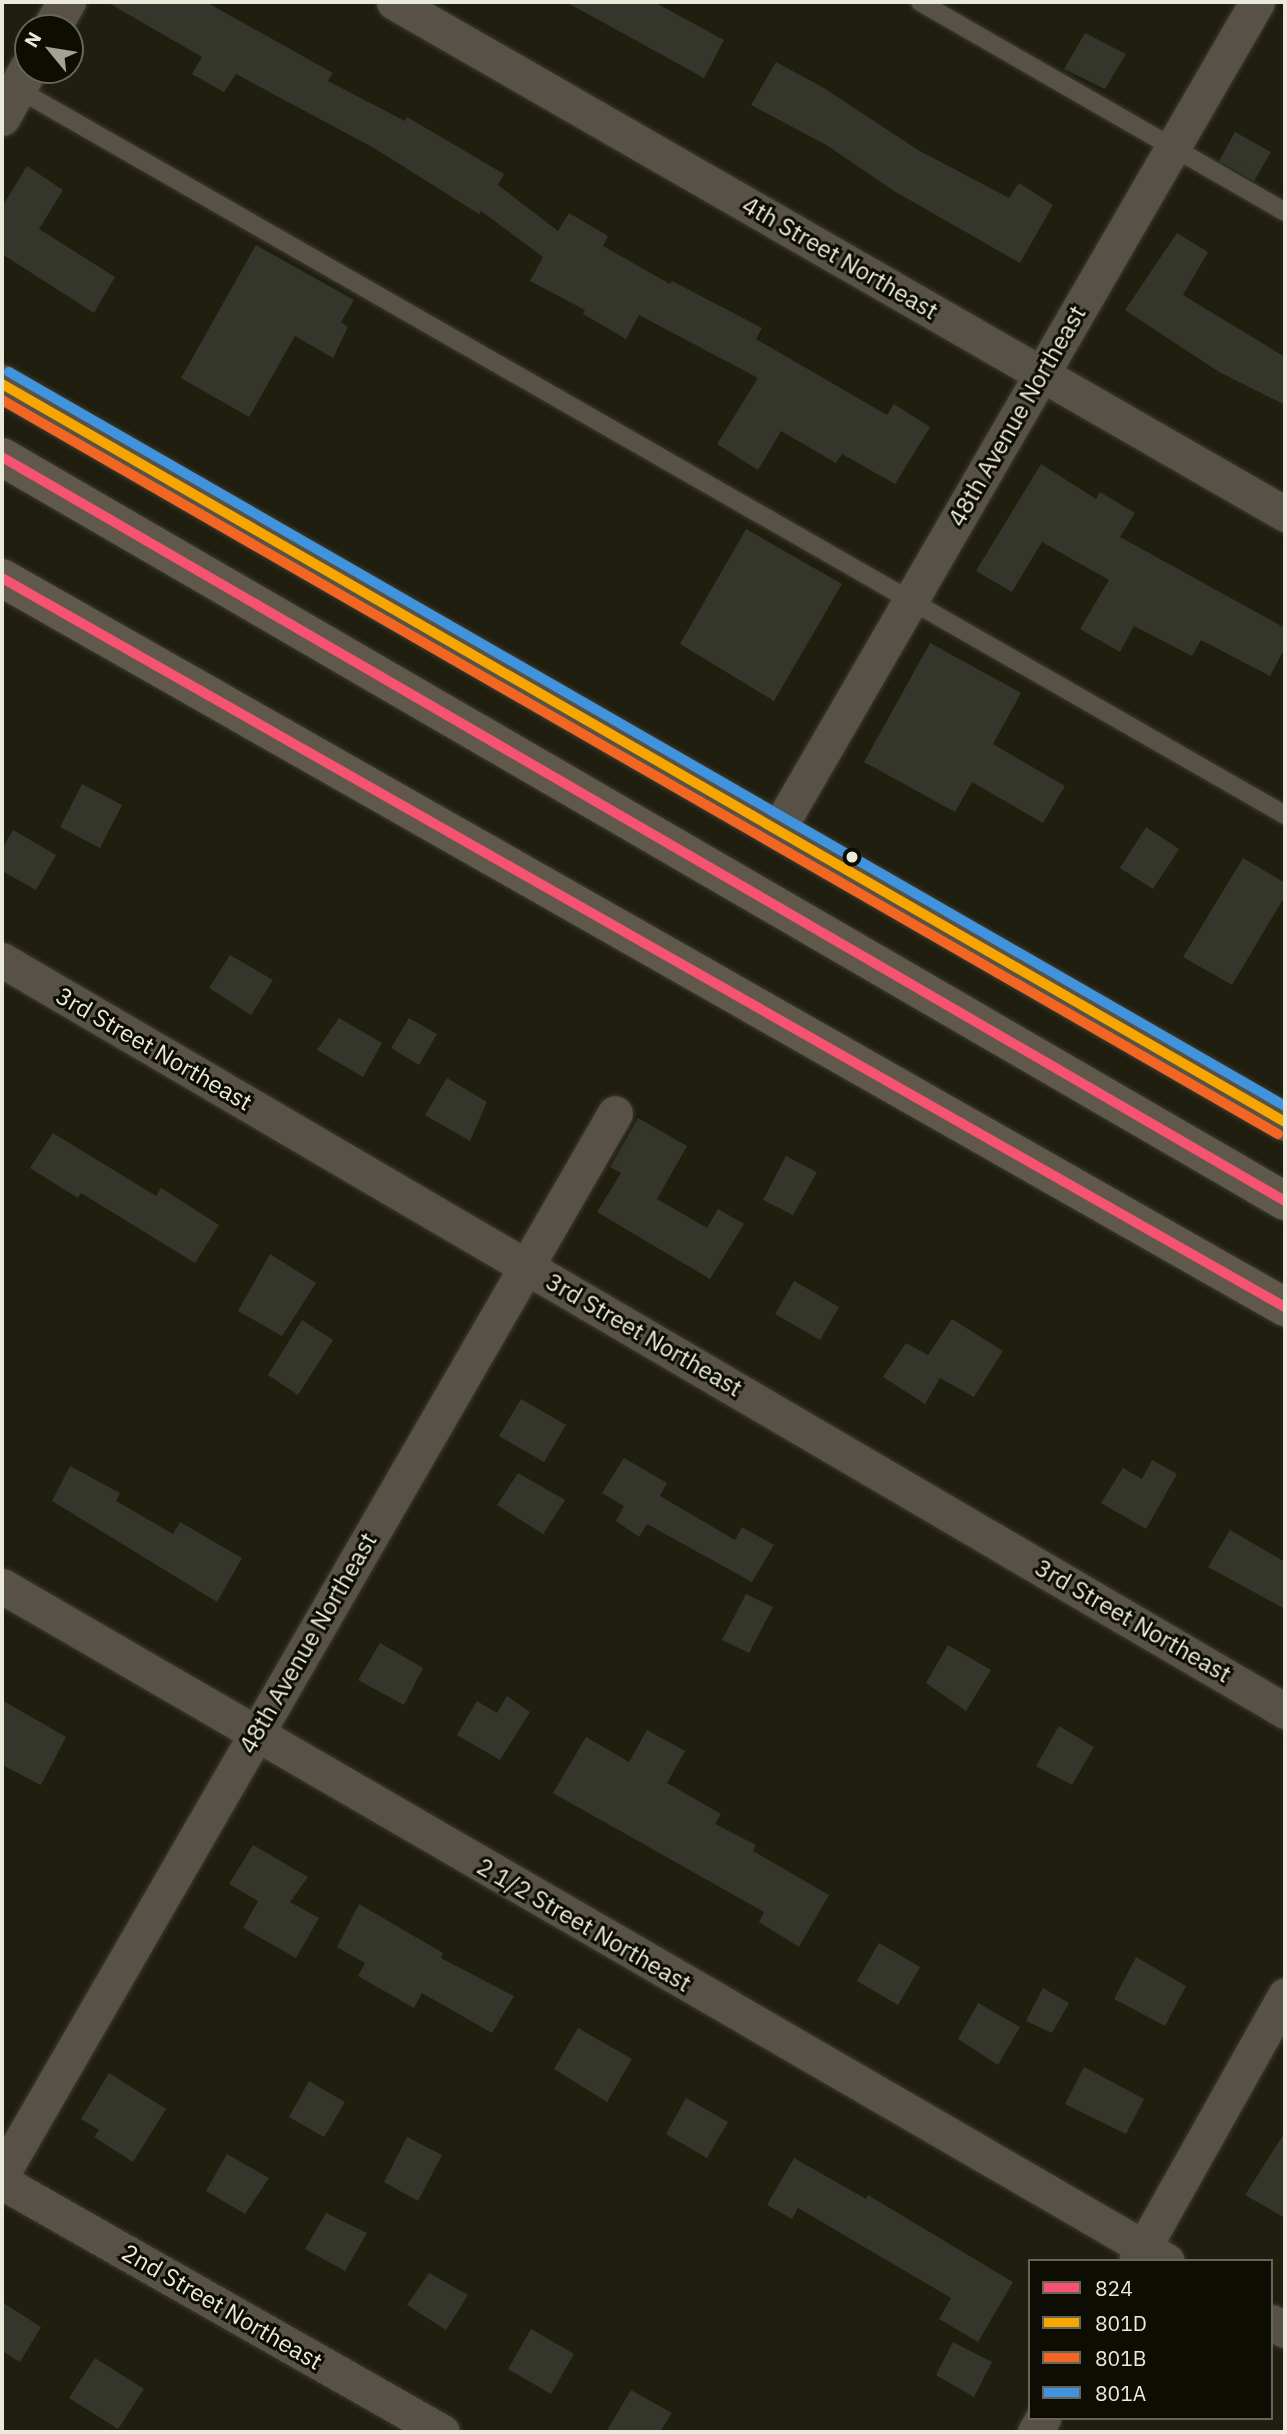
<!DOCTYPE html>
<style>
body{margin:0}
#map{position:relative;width:1287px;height:2434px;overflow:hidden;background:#201e0f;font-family:"IBM Plex Sans",sans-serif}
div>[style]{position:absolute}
.building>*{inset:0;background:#34362b}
.roads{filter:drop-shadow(0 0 2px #3b3a2d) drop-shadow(0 0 2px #3b3a2d)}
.lane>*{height:18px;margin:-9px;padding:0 9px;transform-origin:9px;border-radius:9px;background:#575147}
.street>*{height:35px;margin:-17.5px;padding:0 17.5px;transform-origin:17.5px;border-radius:17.5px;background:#575147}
.secondary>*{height:38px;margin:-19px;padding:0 19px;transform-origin:19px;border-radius:19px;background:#585145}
.primary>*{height:38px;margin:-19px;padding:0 19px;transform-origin:19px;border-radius:19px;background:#60584a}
.bus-1>*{height:10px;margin:-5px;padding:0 5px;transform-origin:5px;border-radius:5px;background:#f65372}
.bus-2>*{height:10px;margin:-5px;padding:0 5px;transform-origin:5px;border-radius:5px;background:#f7a600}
.bus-3>*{height:10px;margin:-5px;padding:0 5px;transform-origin:5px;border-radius:5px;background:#f26522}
.bus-4>*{height:10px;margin:-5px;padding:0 5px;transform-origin:5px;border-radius:5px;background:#4094de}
.dots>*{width:19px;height:19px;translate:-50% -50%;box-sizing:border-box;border:4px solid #0e0d04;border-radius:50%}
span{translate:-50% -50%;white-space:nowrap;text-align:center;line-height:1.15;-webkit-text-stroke:6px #0e0d04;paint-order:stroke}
.street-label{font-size:24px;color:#eaeada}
.frame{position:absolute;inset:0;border:4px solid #eaeada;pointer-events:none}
.legend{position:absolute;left:1028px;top:2259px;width:245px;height:161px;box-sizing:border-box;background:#0e0d04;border:2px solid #66655a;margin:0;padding:9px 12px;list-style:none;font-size:21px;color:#eaeada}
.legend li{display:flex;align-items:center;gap:14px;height:35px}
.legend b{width:35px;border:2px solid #66655a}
.north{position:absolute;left:14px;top:14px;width:70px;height:70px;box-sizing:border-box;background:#0e0d04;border:2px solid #66655a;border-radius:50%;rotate:300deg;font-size:19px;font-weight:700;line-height:28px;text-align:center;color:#eaeada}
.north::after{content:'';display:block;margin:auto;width:24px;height:32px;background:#a3a393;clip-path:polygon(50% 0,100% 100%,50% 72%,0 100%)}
</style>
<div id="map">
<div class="building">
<i style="clip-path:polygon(107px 2px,206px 2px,333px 73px,328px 81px,405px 121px,407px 117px,504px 174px,498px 185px,558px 231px,569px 213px,608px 236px,603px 246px,670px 284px,672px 281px,762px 328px,756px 339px,887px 415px,894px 404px,930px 427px,895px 484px,842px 454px,836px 463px,781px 431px,758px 470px,717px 444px,758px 378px,639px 315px,626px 339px,583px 314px,585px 310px,530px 281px,543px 257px,481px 211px,479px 214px,374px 148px,236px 74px,224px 92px,192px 74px,202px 57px)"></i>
<i style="clip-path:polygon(566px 2px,654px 2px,724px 40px,704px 78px)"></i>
<i style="clip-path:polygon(1085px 33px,1126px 54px,1105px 89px,1064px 69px)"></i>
<i style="clip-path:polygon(776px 62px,824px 88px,918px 150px,1009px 198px,1019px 183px,1053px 205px,1020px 263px,894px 191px,828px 146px,751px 105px)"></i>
<i style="clip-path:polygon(1235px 132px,1271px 152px,1254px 181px,1219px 161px)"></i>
<i style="clip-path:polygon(27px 166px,63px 190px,39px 229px,115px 277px,94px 313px,2px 254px,2px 207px)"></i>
<i style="clip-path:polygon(1177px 233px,1208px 252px,1183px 295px,1285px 357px,1285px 405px,1219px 372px,1125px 310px)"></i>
<i style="clip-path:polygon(256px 245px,354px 300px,341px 322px,348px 327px,333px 358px,295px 336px,249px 417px,181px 378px)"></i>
<i style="clip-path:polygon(1041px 464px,1096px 499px,1100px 492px,1135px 513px,1120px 537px,1285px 628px,1285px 648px,1270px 676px,1201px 640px,1192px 656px,1134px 626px,1120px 652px,1080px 629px,1109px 580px,1042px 542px,1012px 592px,976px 571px)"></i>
<i style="clip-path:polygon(746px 529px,842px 584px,774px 701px,680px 644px)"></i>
<i style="clip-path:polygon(930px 643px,1021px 693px,993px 744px,1065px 786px,1043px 823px,972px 782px,955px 812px,864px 762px)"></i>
<i style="clip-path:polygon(82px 784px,122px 805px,100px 848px,60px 827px)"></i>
<i style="clip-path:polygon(1146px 827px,1179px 849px,1153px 889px,1120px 868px)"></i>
<i style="clip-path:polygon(13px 830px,56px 855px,36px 890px,2px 871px,2px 849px)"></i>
<i style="clip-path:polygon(1243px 858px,1285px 883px,1285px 896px,1232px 985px,1183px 957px)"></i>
<i style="clip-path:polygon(230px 955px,273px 980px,251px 1015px,209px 988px)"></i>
<i style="clip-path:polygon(339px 1018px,382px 1043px,363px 1077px,317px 1050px)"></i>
<i style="clip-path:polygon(409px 1018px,437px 1034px,419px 1065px,391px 1048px)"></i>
<i style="clip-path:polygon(447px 1078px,487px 1102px,470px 1141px,425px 1115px)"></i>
<i style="clip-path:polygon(638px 1118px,687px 1146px,657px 1199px,707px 1228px,718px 1209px,744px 1224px,710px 1279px,597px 1212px,621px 1173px,610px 1167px)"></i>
<i style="clip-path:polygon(53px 1133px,156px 1196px,161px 1188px,219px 1225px,195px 1263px,81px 1193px,78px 1198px,30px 1168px)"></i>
<i style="clip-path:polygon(786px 1156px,817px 1172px,793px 1215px,763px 1200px)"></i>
<i style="clip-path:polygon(270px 1254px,316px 1283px,282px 1336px,238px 1311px)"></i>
<i style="clip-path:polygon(794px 1281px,839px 1307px,820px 1340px,775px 1314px)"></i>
<i style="clip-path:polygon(952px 1319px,1003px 1351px,974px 1397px,940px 1378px,925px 1404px,883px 1377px,906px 1343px,928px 1355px)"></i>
<i style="clip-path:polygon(302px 1320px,333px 1340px,298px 1395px,268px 1375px)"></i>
<i style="clip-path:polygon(521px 1399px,566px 1425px,544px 1462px,499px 1436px)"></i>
<i style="clip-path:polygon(624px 1458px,667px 1483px,660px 1496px,735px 1540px,742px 1527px,774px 1545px,752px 1582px,647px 1524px,639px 1537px,616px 1521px,624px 1506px,602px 1493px)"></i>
<i style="clip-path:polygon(1152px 1460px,1177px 1474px,1146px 1529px,1101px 1503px,1123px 1468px,1142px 1479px)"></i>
<i style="clip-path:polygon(70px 1466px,120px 1493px,116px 1501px,173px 1534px,180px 1522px,242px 1558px,217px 1602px,52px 1501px)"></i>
<i style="clip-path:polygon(518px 1473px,565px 1500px,543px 1534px,497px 1505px)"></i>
<i style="clip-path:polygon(1230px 1530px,1285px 1562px,1285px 1609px,1208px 1567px)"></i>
<i style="clip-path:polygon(746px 1594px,773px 1607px,749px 1653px,722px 1640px)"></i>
<i style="clip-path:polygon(380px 1643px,423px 1668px,404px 1705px,358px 1680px)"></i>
<i style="clip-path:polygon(948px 1645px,991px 1670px,966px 1711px,926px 1683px)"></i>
<i style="clip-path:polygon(507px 1696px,530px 1712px,500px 1760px,457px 1735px,477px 1701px,497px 1713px)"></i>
<i style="clip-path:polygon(2px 1700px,66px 1737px,41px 1785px,2px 1765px)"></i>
<i style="clip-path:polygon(1059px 1726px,1094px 1747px,1072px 1785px,1036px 1766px)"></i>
<i style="clip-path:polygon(647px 1730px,685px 1751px,667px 1783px,721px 1814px,715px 1824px,756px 1845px,753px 1851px,829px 1895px,799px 1947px,759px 1922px,764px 1912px,553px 1793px,586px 1737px,629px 1762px)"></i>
<i style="clip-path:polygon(253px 1845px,308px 1877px,290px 1902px,319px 1918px,296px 1958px,243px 1928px,258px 1901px,229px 1884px)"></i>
<i style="clip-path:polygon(359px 1904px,443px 1953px,441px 1958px,514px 1996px,492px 2033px,422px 1993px,414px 2008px,358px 1976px,365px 1963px,337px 1947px)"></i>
<i style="clip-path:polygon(879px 1943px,920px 1967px,898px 2005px,857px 1981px)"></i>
<i style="clip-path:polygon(1136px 1957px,1186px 1986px,1165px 2026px,1114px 1999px)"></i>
<i style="clip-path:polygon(1043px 1988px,1069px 2003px,1052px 2033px,1026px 2021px)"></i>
<i style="clip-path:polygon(978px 2003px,1020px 2027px,998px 2065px,958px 2039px)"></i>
<i style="clip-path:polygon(578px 2028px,632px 2059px,607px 2102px,554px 2069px)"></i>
<i style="clip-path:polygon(1084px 2067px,1144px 2099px,1126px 2134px,1065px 2104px)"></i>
<i style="clip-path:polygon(109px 2073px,166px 2109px,133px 2162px,94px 2137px,99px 2130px,81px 2119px)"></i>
<i style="clip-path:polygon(309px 2081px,345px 2102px,324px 2137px,289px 2117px)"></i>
<i style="clip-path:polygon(686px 2098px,728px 2122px,707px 2158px,666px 2134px)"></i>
<i style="clip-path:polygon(1285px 2132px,1285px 2218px,1245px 2195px)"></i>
<i style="clip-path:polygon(407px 2137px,442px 2155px,418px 2201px,384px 2182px)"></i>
<i style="clip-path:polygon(227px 2154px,269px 2178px,245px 2214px,206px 2191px)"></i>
<i style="clip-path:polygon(794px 2158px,866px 2199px,868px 2195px,1013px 2282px,978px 2342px,939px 2319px,951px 2298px,798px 2208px,792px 2219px,767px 2205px)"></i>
<i style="clip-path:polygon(326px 2213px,367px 2233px,345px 2271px,305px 2249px)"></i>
<i style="clip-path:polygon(429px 2273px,468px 2295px,446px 2330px,407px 2305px)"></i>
<i style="clip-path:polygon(2px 2302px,41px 2327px,20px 2362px,2px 2351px)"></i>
<i style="clip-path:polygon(531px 2329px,574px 2354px,551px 2394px,508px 2369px)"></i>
<i style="clip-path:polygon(953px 2342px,992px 2362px,974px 2397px,936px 2375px)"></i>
<i style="clip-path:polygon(95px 2358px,144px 2389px,118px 2429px,69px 2398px)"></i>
<i style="clip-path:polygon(631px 2390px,672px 2413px,660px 2432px,606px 2432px)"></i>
</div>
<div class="roads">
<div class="lane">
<i style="left:920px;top:2px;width:421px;rotate:29.9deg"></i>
<i style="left:14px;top:87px;width:1465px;rotate:29.8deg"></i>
</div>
<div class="street">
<i style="left:394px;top:2px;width:1028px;rotate:29.88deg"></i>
<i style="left:777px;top:831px;width:958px;rotate:-59.93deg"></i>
<i style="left:2px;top:960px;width:1487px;rotate:30.34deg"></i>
<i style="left:2px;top:1586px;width:1346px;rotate:30.09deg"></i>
<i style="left:2px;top:2174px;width:1225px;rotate:-59.98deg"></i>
<i style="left:2px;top:2182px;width:506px;rotate:29.6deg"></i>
<i style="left:1136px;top:2261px;width:305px;rotate:-60.7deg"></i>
<i style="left:1271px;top:2322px;width:16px;rotate:30deg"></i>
<i style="left:1035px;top:2432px;width:16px;rotate:-60deg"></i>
</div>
<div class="secondary">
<i style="left:52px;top:28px;width:30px;rotate:-60deg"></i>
<i style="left:2px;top:117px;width:54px;rotate:-61deg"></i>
<i style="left:2px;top:384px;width:1480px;rotate:29.91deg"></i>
</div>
<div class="primary">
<i style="left:2px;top:457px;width:1483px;rotate:30.11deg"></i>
<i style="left:2px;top:578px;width:1476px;rotate:29.61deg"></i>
</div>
</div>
<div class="bus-1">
<i style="left:2px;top:457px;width:1483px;rotate:30.11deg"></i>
<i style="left:2px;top:578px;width:1476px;rotate:29.61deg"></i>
</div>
<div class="bus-2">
<i style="left:2px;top:384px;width:1480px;rotate:29.91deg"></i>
</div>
<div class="bus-3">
<i style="left:2px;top:400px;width:1472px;rotate:29.91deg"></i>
</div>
<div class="bus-4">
<i style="left:9px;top:372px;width:1472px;rotate:29.91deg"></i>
</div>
<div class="dots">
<i style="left:852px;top:857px;background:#eaeada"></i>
</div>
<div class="street-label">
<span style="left:840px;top:258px;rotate:30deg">4th Street Northeast</span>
<span style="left:1017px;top:416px;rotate:-60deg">48th Avenue Northeast</span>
<span style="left:154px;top:1049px;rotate:30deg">3rd Street Northeast</span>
<span style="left:644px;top:1335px;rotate:30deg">3rd Street Northeast</span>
<span style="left:1133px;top:1621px;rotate:30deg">3rd Street Northeast</span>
<span style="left:308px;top:1643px;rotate:-60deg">48th Avenue Northeast</span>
<span style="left:584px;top:1925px;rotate:30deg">2 1/2 Street Northeast</span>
<span style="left:222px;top:2307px;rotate:30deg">2nd Street Northeast</span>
</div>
<div class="frame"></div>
<ul class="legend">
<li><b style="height:9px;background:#f65372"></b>824</li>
<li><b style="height:9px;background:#f7a600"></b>801D</li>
<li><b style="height:9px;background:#f26522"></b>801B</li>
<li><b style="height:9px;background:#4094de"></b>801A</li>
</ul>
<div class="north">N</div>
</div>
